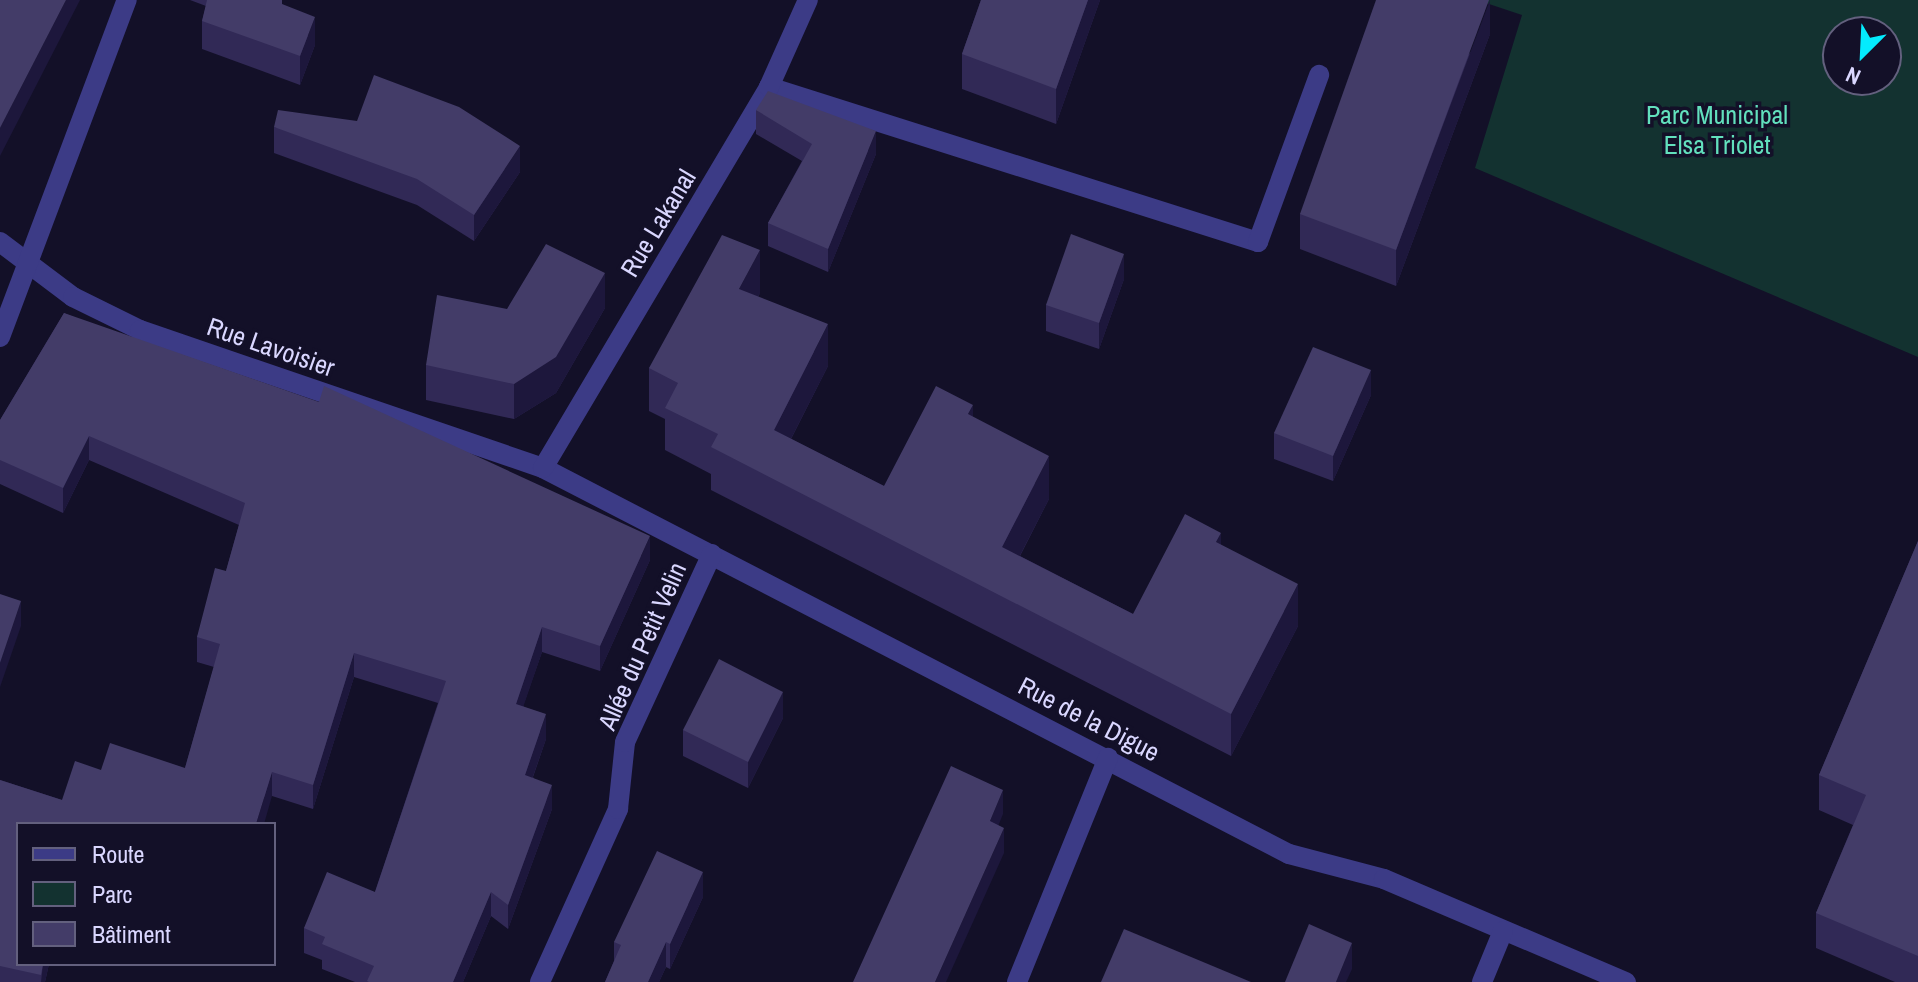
<!DOCTYPE html>
<meta charset="utf-8">
<style>
body{margin:0}
#map{position:relative;width:1918px;height:982px;overflow:hidden;background:#131028;font-family:"Archivo Narrow",sans-serif}
div>[style]{position:absolute}
.green>*{inset:0;background:#133230}
.minor>*{height:20px;margin:-10px;padding:0 10px;transform-origin:10px;border-radius:10px;background:#3c3b86}
.wall>*{inset:0;background:#312956}
.shaded-wall>*{inset:0;background:#1d173c}
.building>*{inset:0;background:#433c68}
span{translate:-50% -50%;white-space:nowrap;text-align:center;line-height:1.15;-webkit-text-stroke:7px #131028;paint-order:stroke}
.park-label{font-size:26px;color:#62e0bd}
.street-label{font-size:26px;color:#dad7ff}
.legend{position:absolute;left:16px;top:822px;width:260px;height:144px;box-sizing:border-box;background:#131028;border:2px solid #63607e;margin:0;padding:10px 14px;list-style:none;font-size:24px;color:#dad7ff}
.legend li{display:flex;align-items:center;gap:16px;height:40px}
.legend b{width:40px;border:2px solid #63607e}
.north{position:absolute;left:1822px;top:16px;width:80px;height:80px;box-sizing:border-box;background:#131028;border:2px solid #63607e;border-radius:50%;rotate:204deg;font-size:22px;font-weight:700;line-height:32px;text-align:center;color:#dad7ff}
.north::after{content:'';display:block;margin:auto;width:28px;height:36px;background:#04ebfe;clip-path:polygon(50% 0,100% 100%,50% 72%,0 100%)}
</style>
<div id="map">
<div class="green">
<i style="clip-path:polygon(evenodd,1477px 0,1918px 0,1918px 357px,1475px 168px,1522px 15px,1477px 0,1838px 32px,1886px 32px,1886px 80px,1838px 80px,1838px 32px)"></i>
</div>
<div class="minor">
<i style="left:769px;top:87px;width:513px;rotate:17.59deg"></i>
<i style="left:1258px;top:242px;width:178px;rotate:-69.9deg"></i>
<i style="left:0;top:242px;width:91px;rotate:37deg"></i>
<i style="left:73px;top:297px;width:75px;rotate:26.2deg"></i>
<i style="left:140px;top:330px;width:426px;rotate:18.9deg"></i>
<i style="left:543px;top:468px;width:840px;rotate:27.36deg"></i>
<i style="left:1289px;top:854px;width:98px;rotate:14.7deg"></i>
<i style="left:1384px;top:879px;width:263px;rotate:23.1deg"></i>
<i style="left:0;top:337px;width:360px;rotate:-69.4deg"></i>
<i style="left:543px;top:468px;width:443px;rotate:-59.3deg"></i>
<i style="left:769px;top:87px;width:95px;rotate:-65.9deg"></i>
<i style="left:540px;top:982px;width:190px;rotate:-65.7deg"></i>
<i style="left:618px;top:809px;width:67px;rotate:-84deg"></i>
<i style="left:625px;top:742px;width:207px;rotate:-65.2deg"></i>
<i style="left:1017px;top:982px;width:242px;rotate:-67.9deg"></i>
<i style="left:1482px;top:982px;width:55px;rotate:-67.6deg"></i>
</div>
<div class="wall">
<i style="clip-path:polygon(190px 0,282px 0,282px 4px,315px 45px,300px 85px,202px 49px,202px 21px,206px 6px)"></i>
<i style="clip-path:polygon(981px 0,1100px 0,1056px 124px,962px 89px,962px 54px)"></i>
<i style="clip-path:polygon(1490px 34px,1396px 286px,1300px 249px,1300px 214px)"></i>
<i style="clip-path:polygon(756px 110px,876px 154px,828px 272px,768px 246px,768px 223px,802px 161px,756px 134px)"></i>
<i style="clip-path:polygon(274px 127px,520px 172px,474px 241px,417px 205px,274px 153px)"></i>
<i style="clip-path:polygon(1124px 279px,1099px 349px,1046px 331px,1046px 305px)"></i>
<i style="clip-path:polygon(760px 293px,758px 297px,828px 366px,791px 439px,884px 486px,973px 417px,1049px 499px,1020px 556px,1133px 614px,1221px 545px,1298px 626px,1231px 756px,711px 490px,711px 474px,665px 450px,665px 419px,649px 411px,649px 368px)"></i>
<i style="clip-path:polygon(605px 308px,556px 393px,514px 419px,426px 400px,426px 365px,507px 309px)"></i>
<i style="clip-path:polygon(64px 313px,650px 560px,600px 671px,542px 652px,523px 706px,546px 739px,533px 777px,552px 809px,508px 929px,491px 916px,463px 982px,355px 982px,322px 969px,322px 960px,304px 953px,304px 928px,375px 892px,438px 703px,354px 677px,313px 809px,272px 796px,18px 824px,49px 964px,45px 982px,0 982px,0 780px,62px 800px,101px 770px,185px 768px,214px 667px,197px 662px,197px 637px,226px 571px,239px 525px,89px 460px,63px 513px,0 484px,0 420px)"></i>
<i style="clip-path:polygon(1371px 395px,1333px 481px,1274px 459px,1274px 433px)"></i>
<i style="clip-path:polygon(1918px 541px,1918px 982px,1895px 982px,1816px 948px,1816px 913px,1853px 825px,1819px 810px,1819px 775px)"></i>
<i style="clip-path:polygon(783px 718px,748px 788px,683px 756px,683px 730px)"></i>
<i style="clip-path:polygon(703px 897px,670px 969px,666px 967px,659px 982px,605px 982px,614px 961px,614px 942px)"></i>
</div>
<div class="shaded-wall">
<i style="clip-path:polygon(66px 0,80px 0,0 156px,0 128px)"></i>
<i style="clip-path:polygon(1088px 0,1100px 0,1056px 124px,1056px 89px)"></i>
<i style="clip-path:polygon(1490px 0,1490px 34px,1396px 286px,1396px 250px)"></i>
<i style="clip-path:polygon(315px 17px,315px 45px,300px 85px,300px 56px)"></i>
<i style="clip-path:polygon(876px 131px,876px 154px,828px 272px,828px 249px)"></i>
<i style="clip-path:polygon(520px 146px,520px 172px,474px 241px,474px 215px)"></i>
<i style="clip-path:polygon(760px 250px,760px 293px,739px 332px,739px 289px)"></i>
<i style="clip-path:polygon(1124px 254px,1124px 279px,1099px 349px,1099px 323px)"></i>
<i style="clip-path:polygon(605px 273px,605px 308px,556px 393px,514px 419px,514px 384px)"></i>
<i style="clip-path:polygon(828px 324px,828px 366px,774px 472px,774px 430px)"></i>
<i style="clip-path:polygon(1371px 370px,1371px 395px,1333px 481px,1333px 456px)"></i>
<i style="clip-path:polygon(973px 405px,973px 448px,968px 414px)"></i>
<i style="clip-path:polygon(89px 436px,89px 460px,63px 513px,63px 488px)"></i>
<i style="clip-path:polygon(1049px 456px,1049px 499px,1002px 590px,1002px 547px)"></i>
<i style="clip-path:polygon(1221px 533px,1221px 575px,1216px 542px)"></i>
<i style="clip-path:polygon(650px 536px,650px 560px,600px 671px,600px 646px)"></i>
<i style="clip-path:polygon(1298px 584px,1298px 626px,1231px 756px,1231px 714px)"></i>
<i style="clip-path:polygon(21px 601px,21px 626px,0 687px,0 663px)"></i>
<i style="clip-path:polygon(542px 627px,542px 652px,516px 728px,516px 704px)"></i>
<i style="clip-path:polygon(354px 653px,354px 677px,313px 809px,313px 785px)"></i>
<i style="clip-path:polygon(783px 692px,783px 718px,748px 788px,748px 762px)"></i>
<i style="clip-path:polygon(546px 714px,546px 739px,525px 799px,525px 775px)"></i>
<i style="clip-path:polygon(272px 772px,272px 796px,264px 824px,256px 824px)"></i>
<i style="clip-path:polygon(552px 785px,552px 809px,508px 929px,508px 905px)"></i>
<i style="clip-path:polygon(1003px 790px,1003px 814px,990px 846px,990px 821px)"></i>
<i style="clip-path:polygon(1004px 828px,1004px 853px,946px 982px,935px 982px)"></i>
<i style="clip-path:polygon(703px 872px,703px 897px,670px 969px,670px 944px)"></i>
<i style="clip-path:polygon(491px 892px,491px 916px,463px 982px,453px 982px)"></i>
<i style="clip-path:polygon(666px 942px,666px 967px,659px 982px,648px 982px)"></i>
<i style="clip-path:polygon(1352px 943px,1352px 969px,1346px 982px,1336px 982px)"></i>
<i style="clip-path:polygon(43px 964px,49px 964px,45px 982px,41px 982px)"></i>
</div>
<div class="building">
<i style="clip-path:polygon(0 0,66px 0,0 128px)"></i>
<i style="clip-path:polygon(207px 0,282px 0,282px 4px,315px 17px,300px 56px,202px 21px)"></i>
<i style="clip-path:polygon(981px 0,1088px 0,1056px 89px,962px 54px)"></i>
<i style="clip-path:polygon(1376px 0,1489px 0,1396px 250px,1300px 214px)"></i>
<i style="clip-path:polygon(374px 75px,459px 107px,520px 146px,474px 215px,417px 179px,274px 127px,278px 110px,357px 121px)"></i>
<i style="clip-path:polygon(768px 91px,876px 131px,828px 249px,768px 223px,812px 144px,756px 110px)"></i>
<i style="clip-path:polygon(1071px 234px,1124px 254px,1099px 323px,1046px 305px)"></i>
<i style="clip-path:polygon(722px 235px,760px 250px,739px 289px,828px 324px,774px 430px,884px 486px,936px 386px,973px 405px,968px 414px,1049px 456px,1002px 547px,1133px 614px,1185px 514px,1221px 533px,1216px 542px,1298px 584px,1231px 714px,711px 447px,718px 434px,665px 408px,678px 383px,649px 368px)"></i>
<i style="clip-path:polygon(546px 244px,605px 273px,556px 357px,514px 384px,426px 365px,437px 295px,507px 309px)"></i>
<i style="clip-path:polygon(64px 313px,319px 402px,324px 386px,650px 536px,600px 646px,542px 627px,516px 704px,546px 714px,525px 775px,552px 785px,508px 905px,491px 892px,453px 982px,369px 982px,367px 981px,374px 966px,322px 944px,325px 937px,304px 928px,327px 872px,375px 892px,446px 681px,354px 653px,313px 785px,272px 772px,256px 824px,18px 824px,18px 964px,43px 964px,41px 975px,0 966px,0 780px,62px 800px,75px 761px,101px 770px,110px 743px,185px 768px,220px 644px,197px 637px,215px 568px,226px 571px,245px 503px,89px 436px,63px 488px,0 460px,0 420px)"></i>
<i style="clip-path:polygon(1313px 347px,1371px 370px,1333px 456px,1274px 433px)"></i>
<i style="clip-path:polygon(1918px 541px,1918px 956px,1816px 913px,1866px 795px,1819px 775px)"></i>
<i style="clip-path:polygon(0 594px,21px 601px,0 663px)"></i>
<i style="clip-path:polygon(719px 659px,783px 692px,748px 762px,683px 730px)"></i>
<i style="clip-path:polygon(951px 766px,1003px 790px,990px 821px,1004px 828px,935px 982px,853px 982px)"></i>
<i style="clip-path:polygon(657px 851px,703px 872px,670px 944px,666px 942px,648px 982px,605px 982px,621px 945px,614px 942px)"></i>
<i style="clip-path:polygon(1309px 924px,1352px 943px,1336px 982px,1285px 982px)"></i>
<i style="clip-path:polygon(1124px 929px,1251px 982px,1101px 982px)"></i>
</div>
<div class="park-label">
<span style="left:1717px;top:130px">Parc Municipal<br>Elsa Triolet</span>
</div>
<div class="street-label">
<span style="left:658px;top:223px;rotate:-59deg">Rue Lakanal</span>
<span style="left:271px;top:347px;rotate:19deg">Rue Lavoisier</span>
<span style="left:642px;top:646px;rotate:-66deg">Allée du Petit Velin</span>
<span style="left:1089px;top:719px;rotate:27deg">Rue de la Digue</span>
</div>
<ul class="legend">
<li><b style="height:10px;background:#3c3b86"></b>Route</li>
<li><b style="height:22px;background:#133230"></b>Parc</li>
<li><b style="height:22px;background:#433c68"></b>Bâtiment</li>
</ul>
<div class="north">N</div>
</div>
